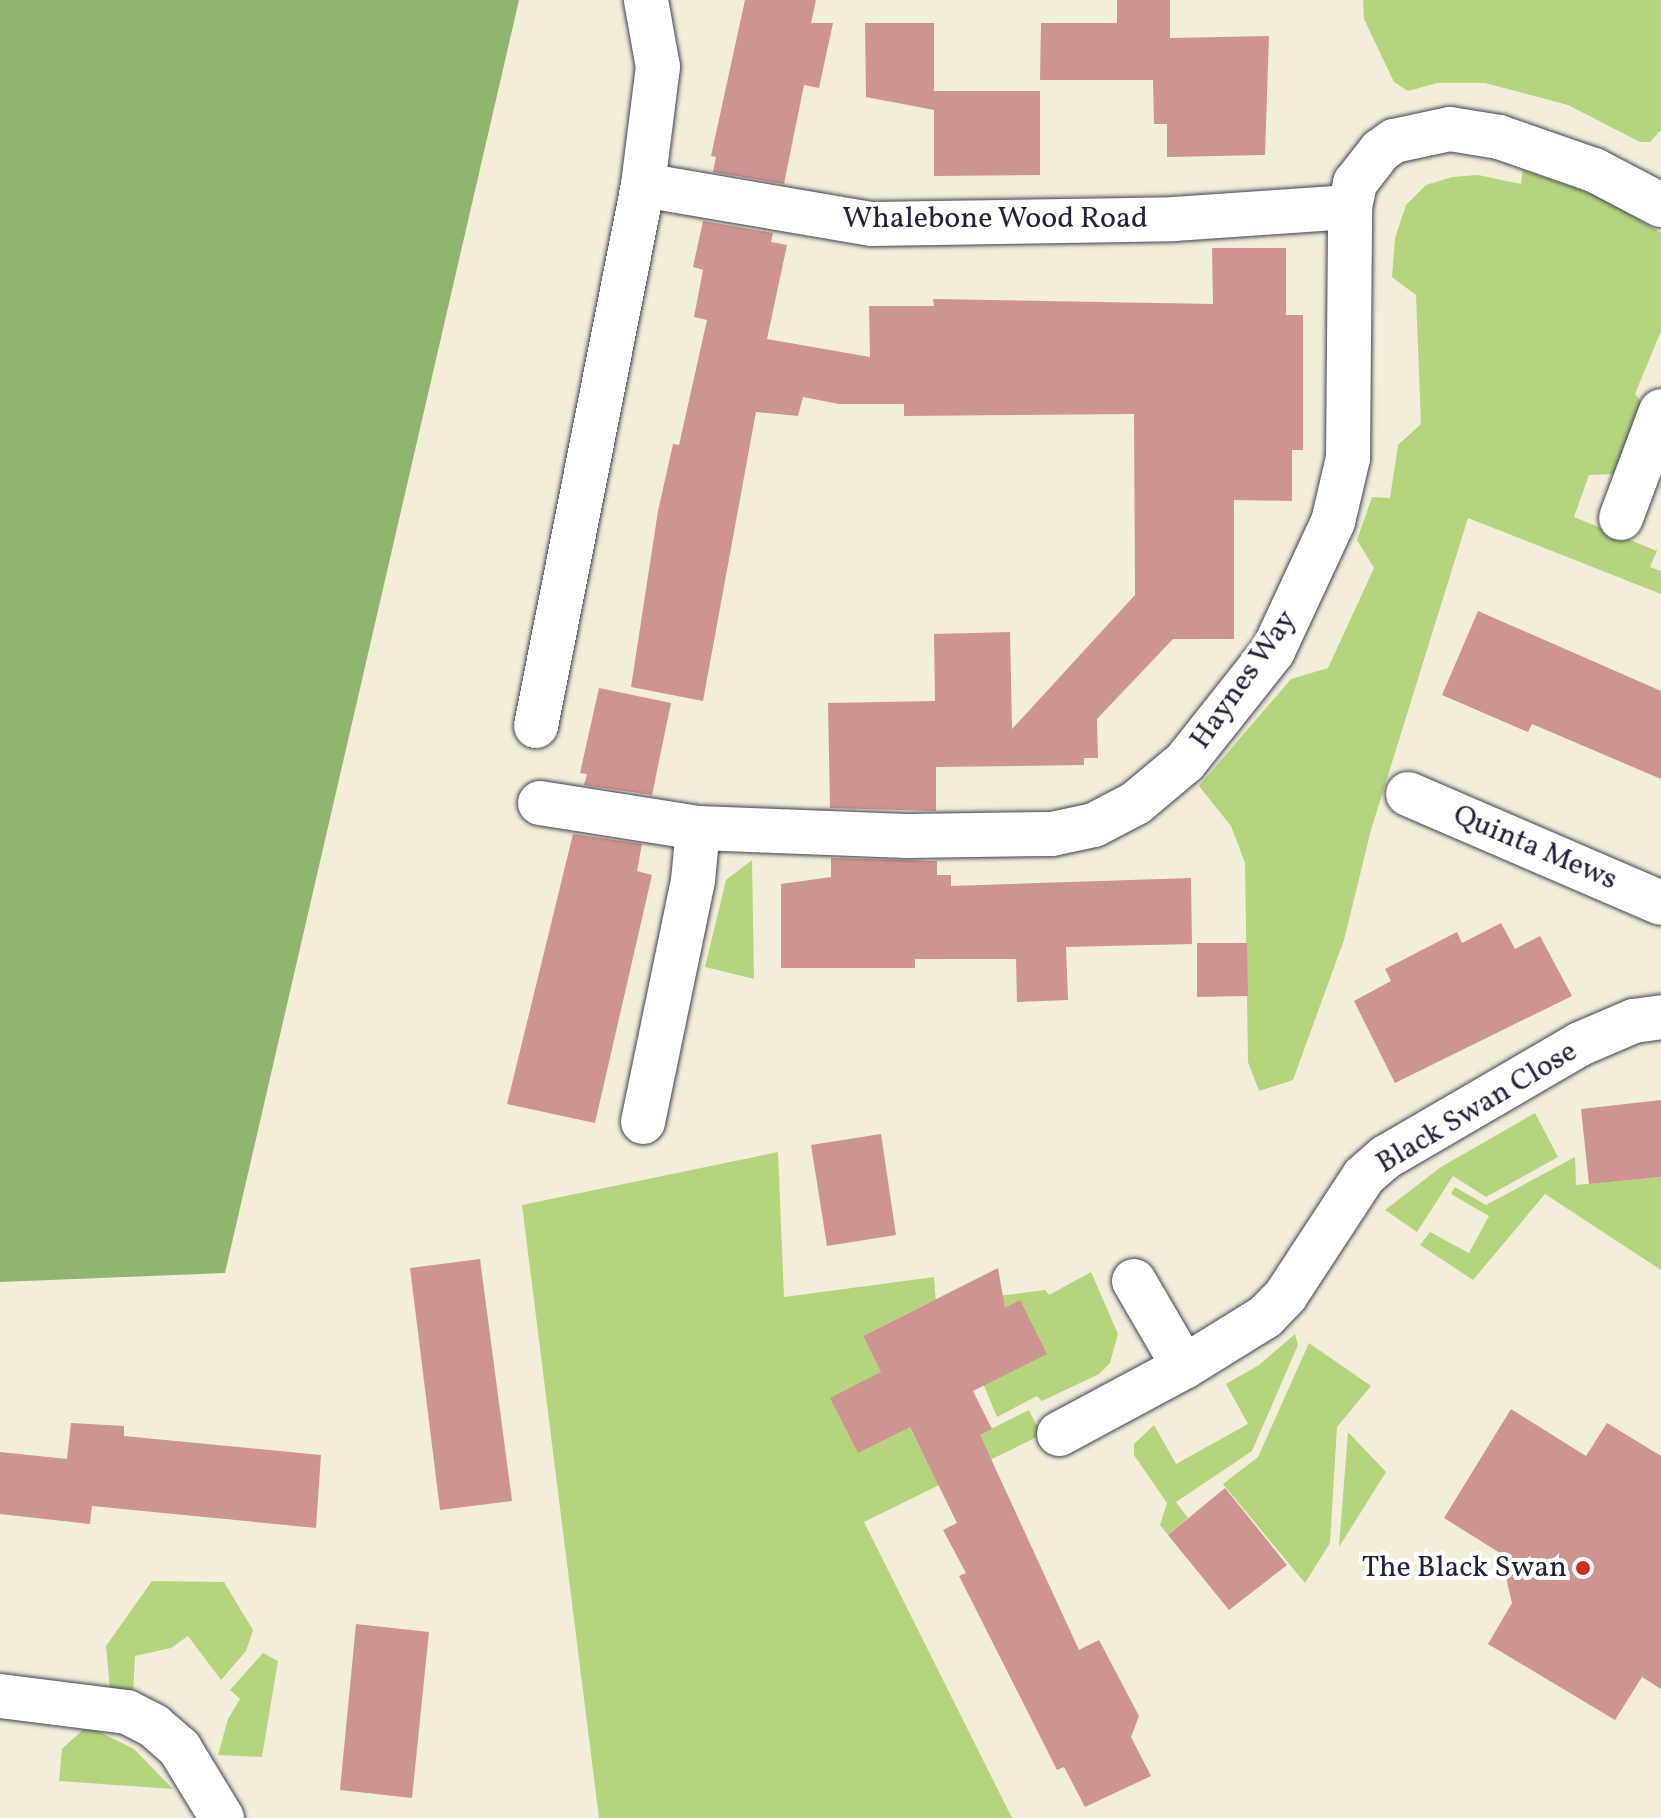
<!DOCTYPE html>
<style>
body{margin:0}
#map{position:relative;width:1661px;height:1818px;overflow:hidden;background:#f2eeda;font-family:Vollkorn,serif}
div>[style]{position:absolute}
.green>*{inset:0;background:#b4d57d}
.forest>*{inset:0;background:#8fb66c}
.building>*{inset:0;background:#ce9590}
.roads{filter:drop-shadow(0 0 2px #414153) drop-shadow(0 0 2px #414153)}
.minor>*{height:44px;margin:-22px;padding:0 22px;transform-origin:22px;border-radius:22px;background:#fff}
.dots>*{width:22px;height:22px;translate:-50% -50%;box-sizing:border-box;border:4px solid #fff;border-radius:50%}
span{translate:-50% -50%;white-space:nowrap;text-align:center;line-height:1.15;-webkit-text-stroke:8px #fff;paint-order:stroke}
.street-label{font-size:30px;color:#22223b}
.poi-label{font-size:30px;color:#22223b}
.right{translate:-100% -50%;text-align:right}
</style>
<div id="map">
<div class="green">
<i style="clip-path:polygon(1363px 0,1661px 0,1661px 130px,1650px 142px,1640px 142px,1568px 105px,1485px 83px,1437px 83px,1408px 91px,1394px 82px,1364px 19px)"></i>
<i style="clip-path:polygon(1523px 170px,1604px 198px,1661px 233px,1661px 331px,1635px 394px,1643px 404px,1619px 474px,1589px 475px,1574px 517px,1657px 551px,1650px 567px,1661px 571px,1661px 594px,1468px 518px,1371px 830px,1344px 940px,1293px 1080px,1259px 1091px,1248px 1062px,1245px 863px,1231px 826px,1199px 786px,1291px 679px,1328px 668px,1374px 568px,1357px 540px,1372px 497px,1390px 498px,1398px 445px,1421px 424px,1416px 295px,1392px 277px,1395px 238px,1406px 205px,1426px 185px,1452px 177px,1478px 175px,1521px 184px)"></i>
<i style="clip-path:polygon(752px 860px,754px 979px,705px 967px,726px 880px)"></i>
<i style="clip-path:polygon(1535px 1113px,1558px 1157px,1486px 1197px,1453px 1176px,1417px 1232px,1385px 1210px,1441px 1167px)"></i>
<i style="clip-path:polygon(778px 1152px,784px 1297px,934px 1277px,937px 1318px,928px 1303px,863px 1336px,927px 1461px,1029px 1410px,1041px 1435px,864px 1522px,1012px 1818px,599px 1818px,522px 1205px)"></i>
<i style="clip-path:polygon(1575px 1157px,1576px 1185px,1661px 1177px,1661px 1270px,1545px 1194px,1473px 1280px,1420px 1245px,1430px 1232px,1469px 1253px,1489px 1216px,1451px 1194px,1455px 1187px,1486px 1205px)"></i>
<i style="clip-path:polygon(1091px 1272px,1118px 1334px,1110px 1363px,1099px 1374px,1042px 1401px,1037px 1396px,997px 1417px,949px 1302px,1045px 1290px,1049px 1295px)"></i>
<i style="clip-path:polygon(1295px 1334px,1298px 1345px,1252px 1451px,1176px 1502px,1188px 1518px,1168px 1535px,1160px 1525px,1167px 1503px,1134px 1455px,1134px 1444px,1154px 1425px,1176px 1464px,1248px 1424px,1226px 1384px,1259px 1365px)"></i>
<i style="clip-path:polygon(1309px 1343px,1371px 1386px,1337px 1427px,1330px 1543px,1305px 1583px,1223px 1484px,1258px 1457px)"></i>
<i style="clip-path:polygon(1348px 1432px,1386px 1472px,1339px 1547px)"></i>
<i style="clip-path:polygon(152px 1581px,224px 1582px,253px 1630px,246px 1651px,221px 1680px,188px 1636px,171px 1648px,135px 1656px,133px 1694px,110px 1689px,106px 1646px)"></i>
<i style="clip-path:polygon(263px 1653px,278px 1661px,262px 1757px,218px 1755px,228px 1719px,240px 1699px,230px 1690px)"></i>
<i style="clip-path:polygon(87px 1726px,134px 1749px,173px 1789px,59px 1781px,62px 1749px)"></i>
</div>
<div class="forest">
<i style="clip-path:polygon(0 0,519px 0,225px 1273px,0 1282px)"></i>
</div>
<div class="building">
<i style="clip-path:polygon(745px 0,816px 0,811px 23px,833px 23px,819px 88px,804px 85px,784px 184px,713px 172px,716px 157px,711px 156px)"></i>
<i style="clip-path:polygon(1117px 0,1170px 0,1170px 38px,1269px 36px,1265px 155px,1167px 157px,1167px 124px,1154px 124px,1153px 80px,1040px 80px,1041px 23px,1117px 23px)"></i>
<i style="clip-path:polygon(865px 23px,934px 23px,934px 91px,1040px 91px,1040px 175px,934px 176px,934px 110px,866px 97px)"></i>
<i style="clip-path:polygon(703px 221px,773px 233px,771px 242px,787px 245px,767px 339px,870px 357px,869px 306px,934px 306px,933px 299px,1213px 304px,1212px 248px,1286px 248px,1286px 315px,1303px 315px,1303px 450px,1292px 450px,1292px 501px,1234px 500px,1234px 639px,1173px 639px,1097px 719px,1098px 758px,1084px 758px,1084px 765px,936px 767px,936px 811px,830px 808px,828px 703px,935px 701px,934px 634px,1010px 632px,1012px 729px,1135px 595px,1134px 414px,904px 416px,904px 404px,839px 404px,803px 397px,798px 416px,756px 412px,703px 701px,631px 687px,658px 511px,673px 444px,679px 445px,707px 320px,694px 317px,703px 270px,693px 267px)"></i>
<i style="clip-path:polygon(1478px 611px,1661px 691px,1661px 779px,1532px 724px,1528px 732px,1442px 695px)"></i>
<i style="clip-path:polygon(599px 688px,671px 703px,652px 795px,584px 785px,587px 774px,580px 773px)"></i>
<i style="clip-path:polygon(573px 834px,642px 844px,637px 871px,652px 875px,595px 1123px,507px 1104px)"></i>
<i style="clip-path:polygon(831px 858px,937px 861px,937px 875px,951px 875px,951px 886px,1191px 878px,1192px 944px,1066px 947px,1068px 1000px,1017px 1002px,1016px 959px,915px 959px,915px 968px,781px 968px,781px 884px,831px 877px)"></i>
<i style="clip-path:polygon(1501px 923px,1515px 949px,1540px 936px,1572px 996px,1395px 1083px,1354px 1001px,1391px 981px,1385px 969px,1457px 932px,1462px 943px)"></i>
<i style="clip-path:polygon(1197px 943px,1247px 943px,1248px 996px,1197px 997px)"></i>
<i style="clip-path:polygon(1661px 1100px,1661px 1177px,1589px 1184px,1581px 1109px)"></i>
<i style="clip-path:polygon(881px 1134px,896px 1235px,827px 1246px,811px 1145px)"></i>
<i style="clip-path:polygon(480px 1259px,512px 1501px,440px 1510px,410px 1268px)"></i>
<i style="clip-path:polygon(998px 1268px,1005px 1308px,1020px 1300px,1047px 1354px,973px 1391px,992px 1429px,980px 1435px,1079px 1650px,1099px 1640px,1139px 1716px,1131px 1737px,1151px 1776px,1085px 1807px,1064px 1767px,1057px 1770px,959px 1576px,966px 1573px,943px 1530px,957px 1523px,910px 1427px,858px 1453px,830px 1398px,881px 1372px,863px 1336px)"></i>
<i style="clip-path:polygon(1511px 1409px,1586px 1456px,1607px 1423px,1661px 1456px,1661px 1689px,1642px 1677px,1615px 1720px,1488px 1644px,1512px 1603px,1500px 1553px,1444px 1518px)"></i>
<i style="clip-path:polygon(71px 1423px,124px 1426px,124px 1436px,321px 1455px,316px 1528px,92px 1506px,90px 1524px,0 1514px,0 1452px,67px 1459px)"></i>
<i style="clip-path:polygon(1225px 1488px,1287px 1565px,1229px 1610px,1168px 1535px)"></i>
<i style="clip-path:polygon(356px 1624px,429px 1632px,412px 1798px,340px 1790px)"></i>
</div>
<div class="roads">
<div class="minor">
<i style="left:643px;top:185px;width:119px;rotate:-82.8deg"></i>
<i style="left:658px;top:67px;width:68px;rotate:-100.2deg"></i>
<i style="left:1621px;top:518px;width:114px;rotate:-69.5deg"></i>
<i style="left:536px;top:726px;width:551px;rotate:-78.81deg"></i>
<i style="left:643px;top:185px;width:232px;rotate:9.7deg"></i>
<i style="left:872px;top:224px;width:302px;rotate:-0.9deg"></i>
<i style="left:1174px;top:219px;width:176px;rotate:-3.9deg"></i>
<i style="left:1408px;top:794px;width:275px;rotate:23.3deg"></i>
<i style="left:540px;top:803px;width:160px;rotate:9deg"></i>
<i style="left:698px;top:828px;width:209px;rotate:2.2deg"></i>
<i style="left:907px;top:836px;width:145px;rotate:-0.8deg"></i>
<i style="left:1052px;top:834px;width:43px;rotate:-12.1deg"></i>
<i style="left:1094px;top:825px;width:47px;rotate:-27.6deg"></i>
<i style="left:1136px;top:803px;width:64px;rotate:-39.9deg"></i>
<i style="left:1185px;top:762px;width:142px;rotate:-51.6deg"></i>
<i style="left:1273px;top:651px;width:142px;rotate:-65.1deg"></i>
<i style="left:1333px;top:522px;width:66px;rotate:-76.8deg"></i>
<i style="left:1348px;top:458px;width:251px;rotate:-89.5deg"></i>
<i style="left:1350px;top:207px;width:25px;rotate:-78deg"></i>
<i style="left:1355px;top:183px;width:41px;rotate:-52deg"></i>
<i style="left:1380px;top:151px;width:17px;rotate:-36deg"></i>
<i style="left:1394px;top:141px;width:57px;rotate:-12.1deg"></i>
<i style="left:1450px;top:129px;width:50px;rotate:9.3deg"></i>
<i style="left:1499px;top:137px;width:101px;rotate:19.2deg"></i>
<i style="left:1594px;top:170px;width:76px;rotate:27.6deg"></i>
<i style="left:643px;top:1122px;width:246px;rotate:-78.3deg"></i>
<i style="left:693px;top:881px;width:53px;rotate:-84.6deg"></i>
<i style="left:1134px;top:1281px;width:99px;rotate:59.8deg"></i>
<i style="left:1059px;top:1434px;width:142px;rotate:-28.2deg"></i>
<i style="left:1184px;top:1367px;width:95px;rotate:-31.7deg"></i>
<i style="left:1265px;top:1317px;width:30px;rotate:-46deg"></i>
<i style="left:1286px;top:1295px;width:142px;rotate:-56.8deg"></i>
<i style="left:1364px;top:1176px;width:29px;rotate:-41deg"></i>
<i style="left:1386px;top:1157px;width:225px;rotate:-30.2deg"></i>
<i style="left:1580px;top:1044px;width:59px;rotate:-23.1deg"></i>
<i style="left:1634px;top:1021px;width:27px;rotate:-8deg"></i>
<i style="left:0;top:1696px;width:128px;rotate:7.2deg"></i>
<i style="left:127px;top:1712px;width:30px;rotate:27deg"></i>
<i style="left:154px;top:1726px;width:35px;rotate:41deg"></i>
<i style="left:180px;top:1749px;width:81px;rotate:58.7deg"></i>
</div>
</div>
<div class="dots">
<i style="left:1583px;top:1568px;background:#c8321e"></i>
</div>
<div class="street-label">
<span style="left:995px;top:219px">Whalebone Wood Road</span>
<span style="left:1244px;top:680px;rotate:-55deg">Haynes Way</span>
<span style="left:1535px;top:848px;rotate:23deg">Quinta Mews</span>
<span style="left:1477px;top:1108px;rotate:-31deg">Black Swan Close</span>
</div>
<div class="poi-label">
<span class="right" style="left:1567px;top:1568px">The Black Swan</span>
</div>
</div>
